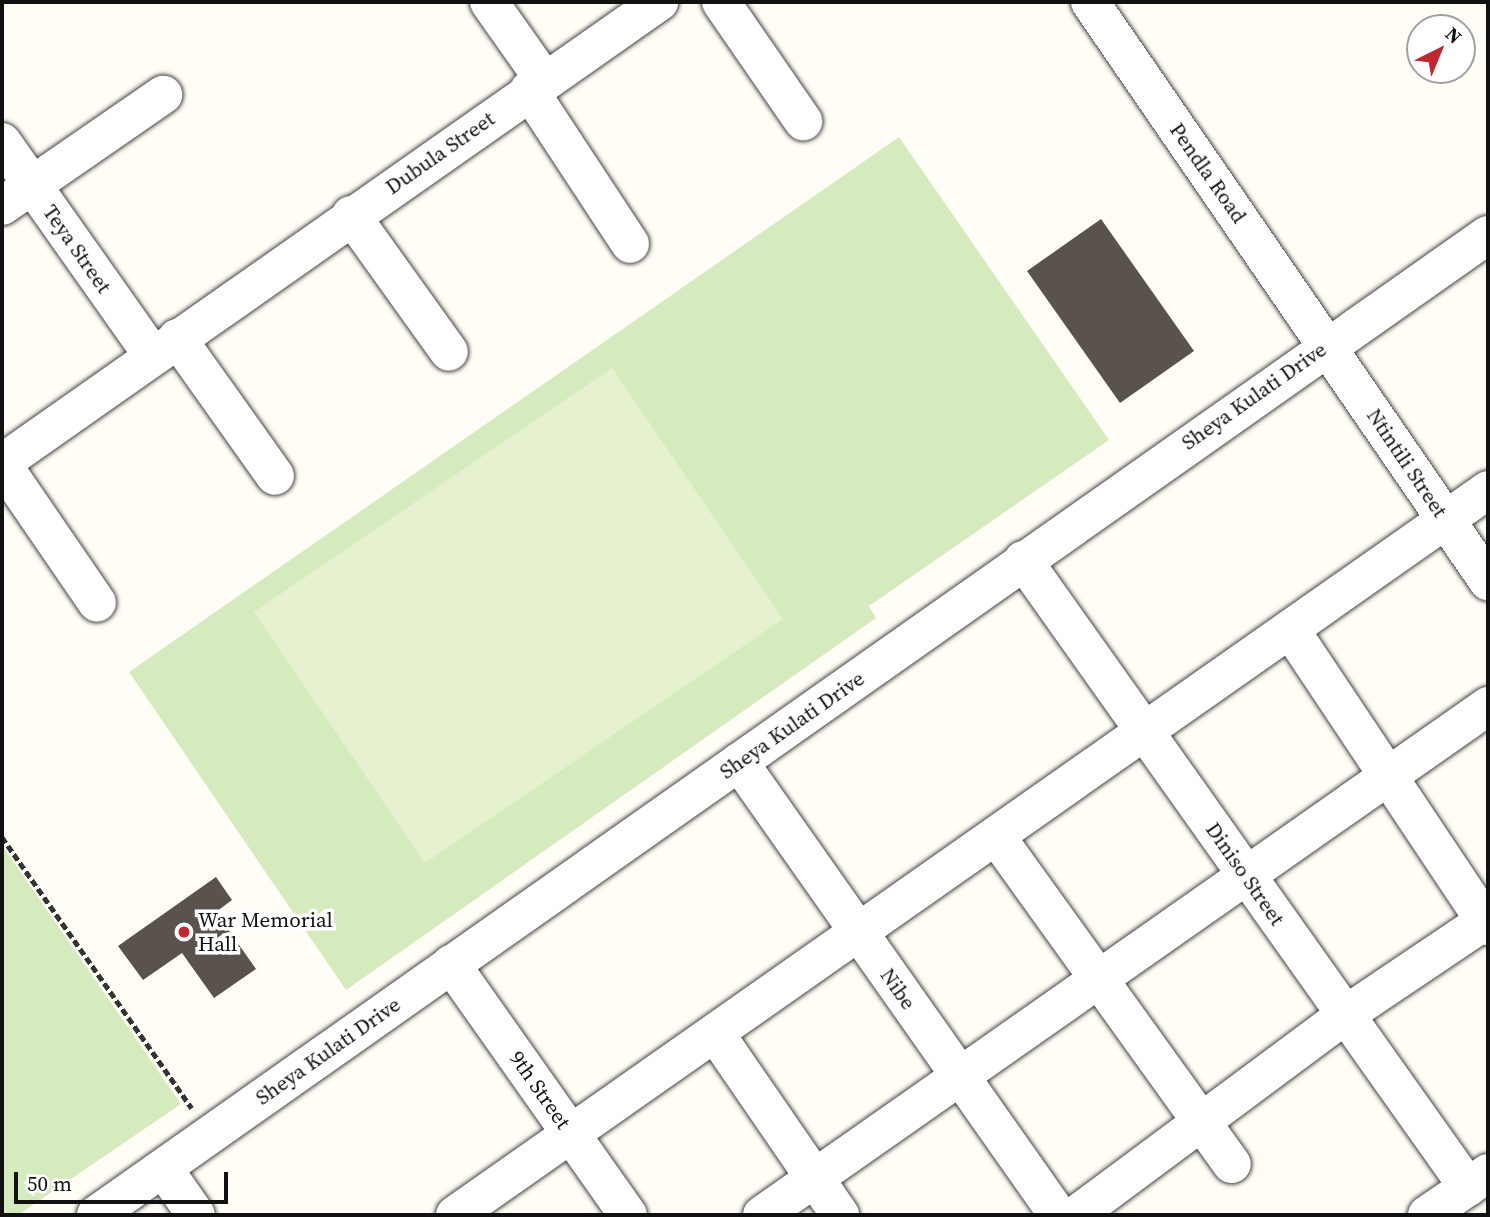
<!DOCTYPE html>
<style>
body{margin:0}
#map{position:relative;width:1490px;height:1217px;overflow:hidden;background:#fffdf5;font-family:"Source Serif 4",serif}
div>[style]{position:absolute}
.green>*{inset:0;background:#d5ebbd}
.pitch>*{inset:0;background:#e6f2cf}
.building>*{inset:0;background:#5a524d}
.path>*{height:4.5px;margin-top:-2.25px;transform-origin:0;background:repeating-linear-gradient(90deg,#333 0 7px,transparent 0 10.5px)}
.roads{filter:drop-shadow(0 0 2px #444) drop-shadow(0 0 2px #444)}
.minor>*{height:38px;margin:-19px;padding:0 19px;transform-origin:19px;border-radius:19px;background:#fff}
.dots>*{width:19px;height:19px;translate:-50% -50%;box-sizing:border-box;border:4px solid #fff;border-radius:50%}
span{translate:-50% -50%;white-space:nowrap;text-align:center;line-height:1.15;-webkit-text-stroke:7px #fff;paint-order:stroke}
.street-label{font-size:21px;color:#111}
.poi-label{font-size:21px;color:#111}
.left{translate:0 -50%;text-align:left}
.frame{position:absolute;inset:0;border:4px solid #111;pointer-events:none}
.north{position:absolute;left:1406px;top:14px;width:70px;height:70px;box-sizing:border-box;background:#fff;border:2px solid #a0a0a0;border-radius:50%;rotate:43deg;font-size:19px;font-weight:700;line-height:28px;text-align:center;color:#111}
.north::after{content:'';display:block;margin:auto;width:24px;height:32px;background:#c4262e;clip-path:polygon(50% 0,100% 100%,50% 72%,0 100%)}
.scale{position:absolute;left:14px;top:1172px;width:214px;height:32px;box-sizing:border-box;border:4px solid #111;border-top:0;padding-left:9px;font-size:21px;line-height:24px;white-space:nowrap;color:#111;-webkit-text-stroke:5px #fff;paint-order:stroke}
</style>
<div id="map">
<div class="green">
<i style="clip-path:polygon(899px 137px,1109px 440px,869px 606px,876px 618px,346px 990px,129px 672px)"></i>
<i style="clip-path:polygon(2px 845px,181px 1104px,18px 1215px,2px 1215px)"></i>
</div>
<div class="pitch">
<i style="clip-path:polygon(612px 368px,783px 619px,425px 863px,254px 612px)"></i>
</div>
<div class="building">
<i style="clip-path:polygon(1101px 219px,1194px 351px,1120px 403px,1027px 271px)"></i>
<i style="clip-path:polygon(216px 877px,232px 900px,216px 912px,256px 969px,214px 998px,182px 953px,143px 980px,118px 946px)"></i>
</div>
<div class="path">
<i style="left:2px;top:837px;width:331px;rotate:55deg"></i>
</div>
<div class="roads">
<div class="minor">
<i style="left:489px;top:2px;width:95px;rotate:54.8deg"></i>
<i style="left:721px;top:2px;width:145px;rotate:55.4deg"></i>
<i style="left:1090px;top:2px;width:703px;rotate:55.5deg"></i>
<i style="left:529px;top:90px;width:184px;rotate:56.7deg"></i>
<i style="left:2px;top:142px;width:261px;rotate:54.8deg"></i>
<i style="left:2px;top:206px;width:196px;rotate:-34.6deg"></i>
<i style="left:351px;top:215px;width:168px;rotate:54.4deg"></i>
<i style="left:177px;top:338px;width:169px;rotate:54.6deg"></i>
<i style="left:2px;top:463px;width:803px;rotate:-35.06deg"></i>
<i style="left:2px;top:464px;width:168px;rotate:55.6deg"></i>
<i style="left:1023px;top:560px;width:769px;rotate:54.64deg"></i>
<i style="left:1290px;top:629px;width:357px;rotate:56.3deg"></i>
<i style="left:739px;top:762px;width:554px;rotate:54.85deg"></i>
<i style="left:996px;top:836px;width:404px;rotate:54.3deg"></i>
<i style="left:451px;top:964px;width:307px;rotate:54.8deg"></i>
<i style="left:715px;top:1033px;width:221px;rotate:55.5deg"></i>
<i style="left:163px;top:1168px;width:57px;rotate:54.9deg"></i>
<i style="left:96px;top:1215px;width:1702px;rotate:-35.15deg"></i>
<i style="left:455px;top:1215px;width:1262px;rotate:-35.06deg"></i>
<i style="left:762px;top:1215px;width:887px;rotate:-35.03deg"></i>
<i style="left:1076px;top:1215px;width:335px;rotate:-36.6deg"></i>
<i style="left:1345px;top:1015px;width:172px;rotate:-33.9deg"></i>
<i style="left:1427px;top:1215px;width:74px;rotate:-34.5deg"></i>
</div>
</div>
<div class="dots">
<i style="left:184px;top:932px;background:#c4262e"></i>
</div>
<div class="street-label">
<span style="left:440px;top:153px;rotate:-35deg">Dubula Street</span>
<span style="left:1208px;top:173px;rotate:55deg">Pendla Road</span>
<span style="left:77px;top:249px;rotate:55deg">Teya Street</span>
<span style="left:1254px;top:396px;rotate:-35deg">Sheya Kulati Drive</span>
<span style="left:1407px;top:463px;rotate:56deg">Ntintili Street</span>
<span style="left:792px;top:725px;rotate:-35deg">Sheya Kulati Drive</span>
<span style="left:1245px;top:874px;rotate:55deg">Diniso Street</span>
<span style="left:898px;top:989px;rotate:55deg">Nibe</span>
<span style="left:328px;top:1051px;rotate:-35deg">Sheya Kulati Drive</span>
<span style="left:540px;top:1090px;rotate:55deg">9th Street</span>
</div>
<div class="poi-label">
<span class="left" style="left:198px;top:932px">War Memorial<br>Hall</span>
</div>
<div class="frame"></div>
<div class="north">N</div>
<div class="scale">50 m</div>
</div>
